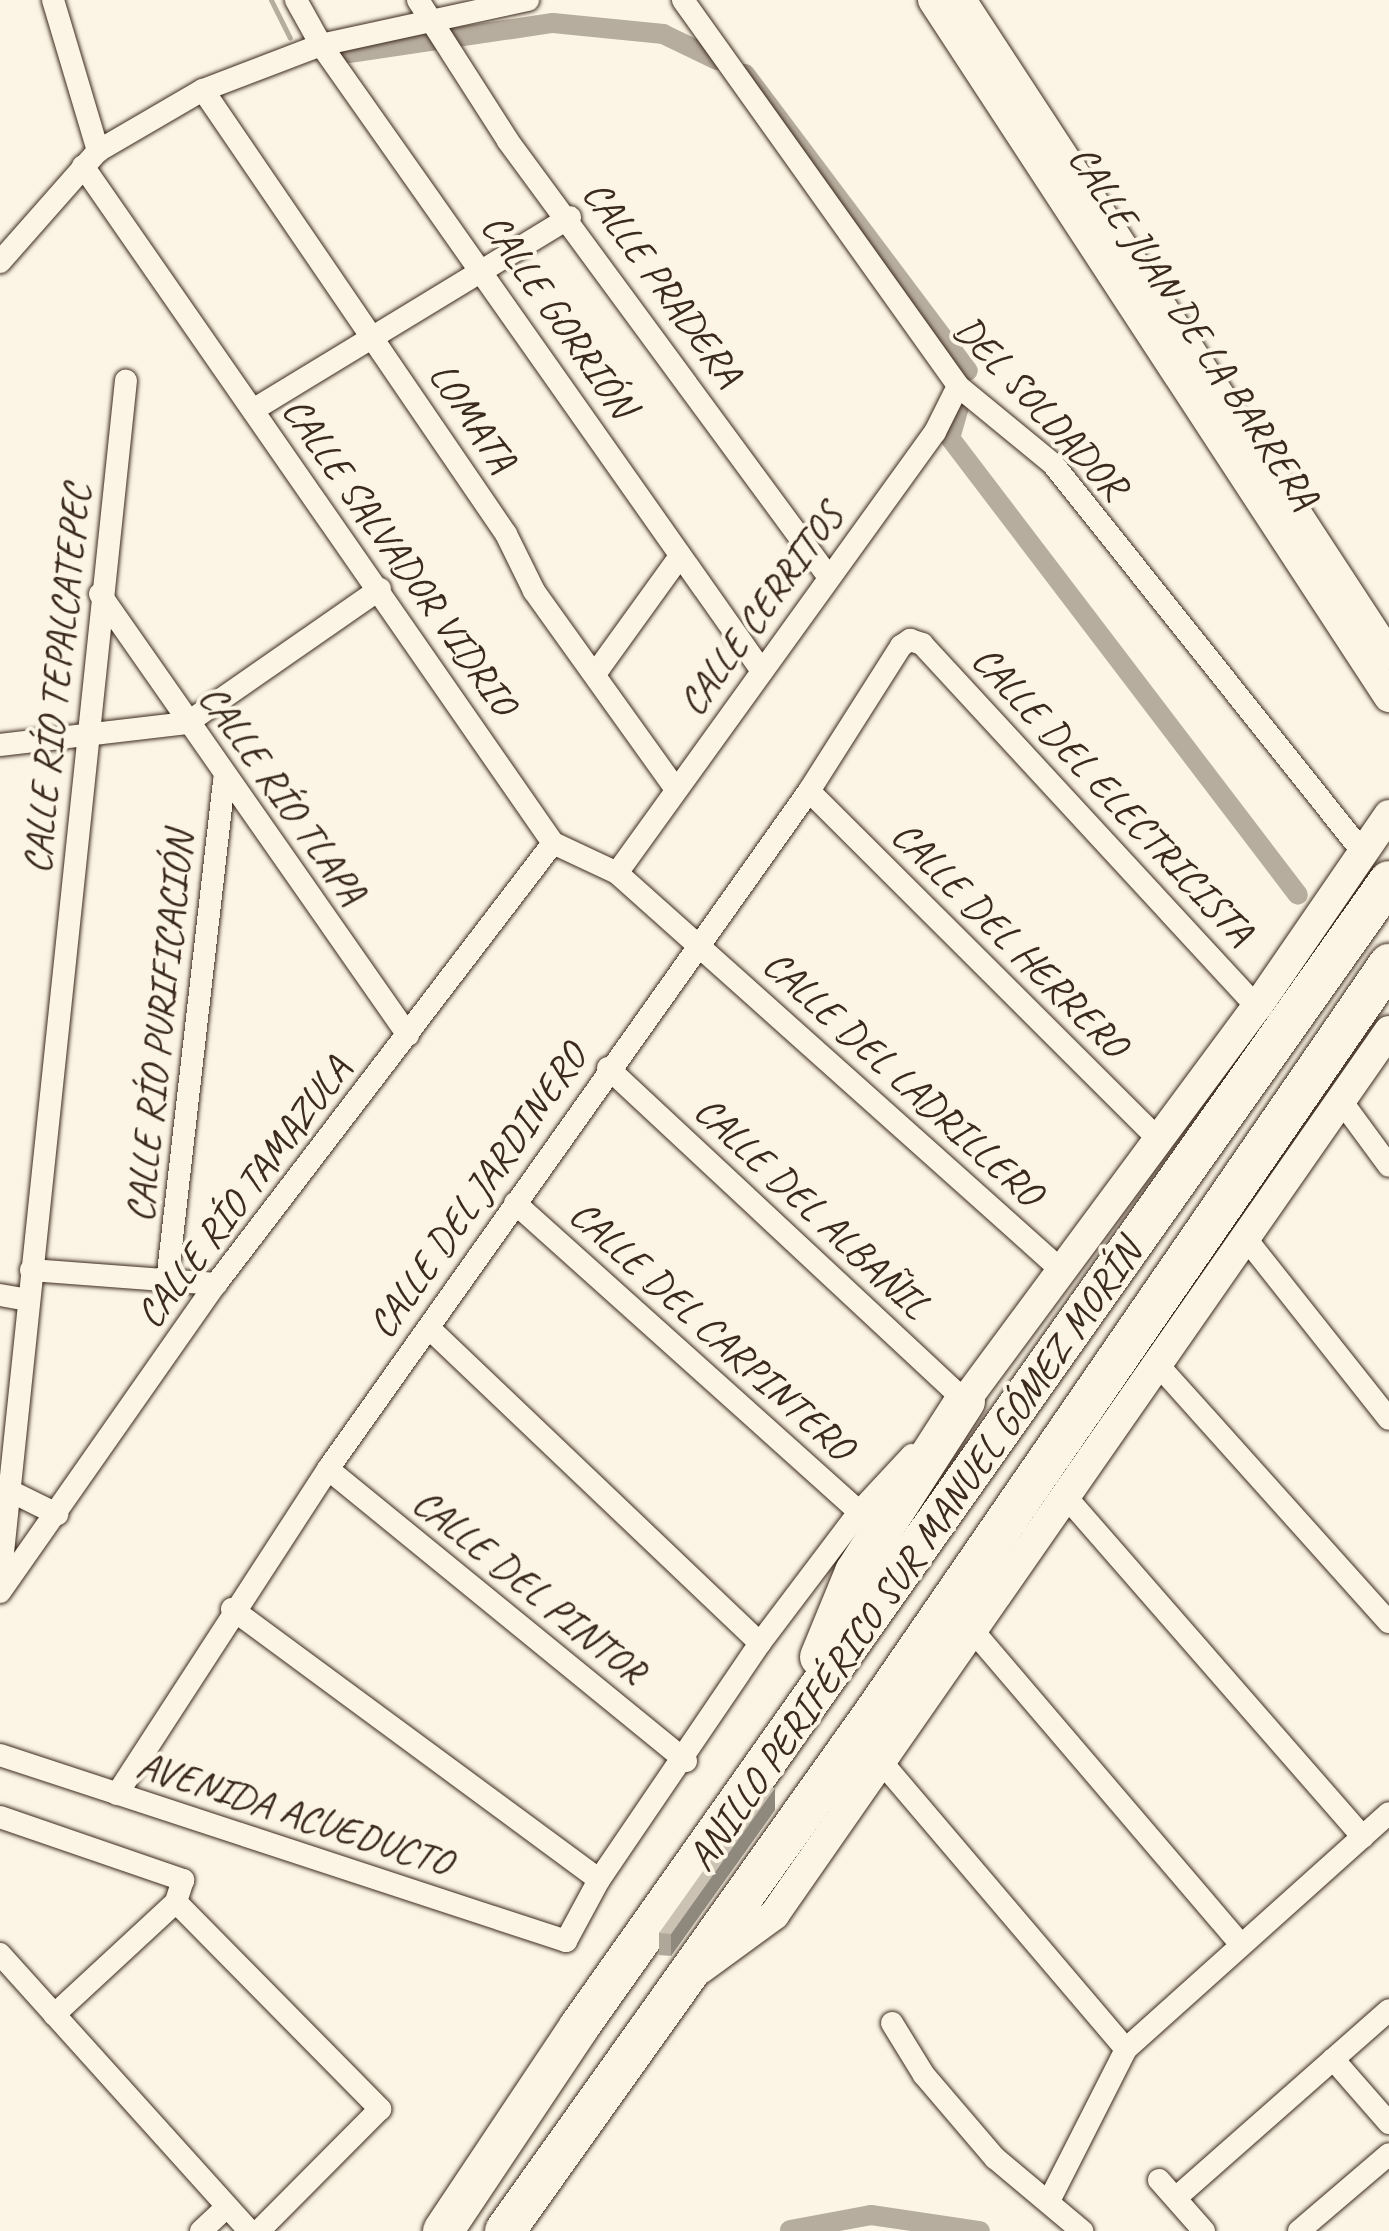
<!DOCTYPE html>
<meta charset="utf-8">
<style>
body{margin:0}
#map{position:relative;width:1389px;height:2231px;overflow:hidden;background:#fcf5e5;font-family:Caveat,sans-serif}
div>[style]{position:absolute}
.stream>*{height:5px;margin:-2.5px;padding:0 2.5px;transform-origin:2.5px;border-radius:2.5px;background:#b7ad9e}
.canal>*{height:20px;margin:-10px;padding:0 10px;transform-origin:10px;border-radius:10px;background:#b7ad9e}
.roads{filter:drop-shadow(0 0 2px #3b2a1e) drop-shadow(0 0 2px #3b2a1e)}
.street>*{height:22px;margin:-11px;padding:0 11px;transform-origin:11px;border-radius:11px;background:#fcf5e5}
.secondary>*{height:30px;margin:-15px;padding:0 15px;transform-origin:15px;border-radius:15px;background:#fcf5e5}
.highway>*{height:40px;margin:-20px;padding:0 20px;transform-origin:20px;border-radius:20px;background:#fcf5e5}
.wall>*{inset:0;background:#afa79a}
.shaded-wall>*{inset:0;background:#8f887d}
.building>*{inset:0;background:#ccc2b3}
span{translate:-50% -50%;white-space:nowrap;text-align:center;line-height:1.15;-webkit-text-stroke:8px #fcf5e5;paint-order:stroke}
.street-label{font-size:40px;color:#3b2a1e}
</style>
<div id="map">
<div class="stream">
<i style="left:271px;top:0;width:42px;rotate:63.4deg"></i>
</div>
<div class="canal">
<i style="left:349px;top:53px;width:206px;rotate:-8.4deg"></i>
<i style="left:553px;top:23px;width:111px;rotate:5.7deg"></i>
<i style="left:663px;top:34px;width:60px;rotate:25.7deg"></i>
<i style="left:745px;top:74px;width:371px;rotate:53.1deg"></i>
<i style="left:959px;top:407px;width:32px;rotate:106deg"></i>
<i style="left:950px;top:438px;width:574px;rotate:52.71deg"></i>
<i style="left:790px;top:2230px;width:82px;rotate:-10.5deg"></i>
<i style="left:871px;top:2215px;width:110px;rotate:8.4deg"></i>
</div>
<div class="roads">
<div class="street">
<i style="left:53px;top:0;width:158px;rotate:73.4deg"></i>
<i style="left:296px;top:0;width:51px;rotate:60.9deg"></i>
<i style="left:321px;top:45px;width:766px;rotate:54.84deg"></i>
<i style="left:418px;top:0;width:167px;rotate:57.4deg"></i>
<i style="left:508px;top:141px;width:540px;rotate:53.66deg"></i>
<i style="left:683px;top:0;width:474px;rotate:54.5deg"></i>
<i style="left:958px;top:386px;width:123px;rotate:39.4deg"></i>
<i style="left:1053px;top:464px;width:497px;rotate:51.4deg"></i>
<i style="left:203px;top:90px;width:538px;rotate:55.69deg"></i>
<i style="left:506px;top:534px;width:64px;rotate:63.8deg"></i>
<i style="left:534px;top:591px;width:244px;rotate:54.4deg"></i>
<i style="left:83px;top:166px;width:824px;rotate:55.23deg"></i>
<i style="left:553px;top:843px;width:71px;rotate:25.1deg"></i>
<i style="left:617px;top:873px;width:593px;rotate:41.79deg"></i>
<i style="left:0;top:262px;width:148px;rotate:-48.6deg"></i>
<i style="left:98px;top:151px;width:121px;rotate:-30.2deg"></i>
<i style="left:203px;top:90px;width:126px;rotate:-20.9deg"></i>
<i style="left:321px;top:45px;width:212px;rotate:-12.3deg"></i>
<i style="left:253px;top:410px;width:371px;rotate:-31.3deg"></i>
<i style="left:100px;top:594px;width:538px;rotate:55.07deg"></i>
<i style="left:595px;top:674px;width:145px;rotate:-54.2deg"></i>
<i style="left:0;top:745px;width:188px;rotate:-6.7deg"></i>
<i style="left:187px;top:723px;width:235px;rotate:-34.8deg"></i>
<i style="left:809px;top:791px;width:493px;rotate:44.9deg"></i>
<i style="left:617px;top:873px;width:544px;rotate:-54.21deg"></i>
<i style="left:935px;top:432px;width:51px;rotate:-63.4deg"></i>
<i style="left:608px;top:1068px;width:488px;rotate:43deg"></i>
<i style="left:965px;top:1401px;width:8px;rotate:135deg"></i>
<i style="left:1342px;top:1102px;width:79px;rotate:53.7deg"></i>
<i style="left:515px;top:1203px;width:462px;rotate:41.9deg"></i>
<i style="left:1247px;top:1240px;width:228px;rotate:51.6deg"></i>
<i style="left:31px;top:1270px;width:186px;rotate:4.3deg"></i>
<i style="left:167px;top:1282px;width:504px;rotate:-83.51deg"></i>
<i style="left:0;top:1295px;width:28px;rotate:10deg"></i>
<i style="left:429px;top:1328px;width:457px;rotate:43.6deg"></i>
<i style="left:1159px;top:1366px;width:344px;rotate:48.1deg"></i>
<i style="left:328px;top:1469px;width:462px;rotate:39.2deg"></i>
<i style="left:0;top:1486px;width:64px;rotate:26.2deg"></i>
<i style="left:1067px;top:1498px;width:450px;rotate:48.9deg"></i>
<i style="left:0;top:1581px;width:1207px;rotate:-84.01deg"></i>
<i style="left:0;top:1592px;width:376px;rotate:-55deg"></i>
<i style="left:216px;top:1284px;width:555px;rotate:-52.61deg"></i>
<i style="left:232px;top:1609px;width:456px;rotate:36.4deg"></i>
<i style="left:974px;top:1632px;width:411px;rotate:49.5deg"></i>
<i style="left:0;top:1755px;width:596px;rotate:18.19deg"></i>
<i style="left:566px;top:1941px;width:69px;rotate:-61.6deg"></i>
<i style="left:599px;top:1880px;width:287px;rotate:-55.8deg"></i>
<i style="left:760px;top:1643px;width:164px;rotate:-52.9deg"></i>
<i style="left:859px;top:1512px;width:78px;rotate:-47.1deg"></i>
<i style="left:879px;top:1759px;width:381px;rotate:49.6deg"></i>
<i style="left:117px;top:1794px;width:387px;rotate:-57deg"></i>
<i style="left:328px;top:1469px;width:831px;rotate:-54.65deg"></i>
<i style="left:809px;top:791px;width:172px;rotate:-57.6deg"></i>
<i style="left:901px;top:646px;width:11px;rotate:-34deg"></i>
<i style="left:910px;top:640px;width:13px;rotate:18deg"></i>
<i style="left:922px;top:644px;width:494px;rotate:47.3deg"></i>
<i style="left:0;top:1817px;width:194px;rotate:19deg"></i>
<i style="left:183px;top:1880px;width:23px;rotate:108deg"></i>
<i style="left:176px;top:1902px;width:166px;rotate:137.2deg"></i>
<i style="left:176px;top:1902px;width:291px;rotate:45.4deg"></i>
<i style="left:380px;top:2109px;width:172px;rotate:134.8deg"></i>
<i style="left:0;top:1954px;width:372px;rotate:48deg"></i>
<i style="left:892px;top:2023px;width:61px;rotate:58.4deg"></i>
<i style="left:924px;top:2075px;width:109px;rotate:49.5deg"></i>
<i style="left:995px;top:2158px;width:114px;rotate:40deg"></i>
<i style="left:1333px;top:2059px;width:85px;rotate:48.8deg"></i>
<i style="left:1159px;top:2180px;width:68px;rotate:48.6deg"></i>
<i style="left:1178px;top:2196px;width:281px;rotate:-41.4deg"></i>
<i style="left:1049px;top:2201px;width:170px;rotate:-63.1deg"></i>
<i style="left:1126px;top:2049px;width:353px;rotate:-41.9deg"></i>
<i style="left:201px;top:2231px;width:34px;rotate:-43deg"></i>
<i style="left:1299px;top:2231px;width:118px;rotate:-40.5deg"></i>
</div>
<div class="secondary">
<i style="left:933px;top:0;width:833px;rotate:56.81deg"></i>
<i style="left:961px;top:0;width:782px;rotate:56.84deg"></i>
<i style="left:965px;top:1401px;width:490px;rotate:-53.5deg"></i>
<i style="left:1257px;top:1007px;width:233px;rotate:-55.5deg"></i>
<i style="left:700px;top:1969px;width:92px;rotate:-36.1deg"></i>
<i style="left:774px;top:1915px;width:1077px;rotate:-55.17deg"></i>
</div>
<div class="highway">
<i style="left:820px;top:1657px;width:92px;rotate:-67.6deg"></i>
<i style="left:855px;top:1572px;width:203px;rotate:-57.2deg"></i>
<i style="left:443px;top:2231px;width:245px;rotate:-56.3deg"></i>
<i style="left:579px;top:2027px;width:1403px;rotate:-54.75deg"></i>
<i style="left:505px;top:2231px;width:631px;rotate:-54.55deg"></i>
<i style="left:871px;top:1717px;width:914px;rotate:-55.48deg"></i>
</div>
</div>
<div class="wall">
<i style="clip-path:polygon(775px 1810px,671px 1956px,659px 1955px,659px 1933px)"></i>
</div>
<div class="shaded-wall">
<i style="clip-path:polygon(775px 1788px,775px 1810px,671px 1956px,671px 1934px)"></i>
</div>
<div class="building">
<i style="clip-path:polygon(763px 1787px,775px 1788px,671px 1934px,659px 1933px)"></i>
</div>
<div class="street-label">
<span style="left:663px;top:283px;rotate:54deg">CALLE PRADERA</span>
<span style="left:559px;top:315px;rotate:55deg">CALLE GORRIÓN</span>
<span style="left:1194px;top:327px;rotate:57deg">CALLE JUAN DE LA BARRERA</span>
<span style="left:1041px;top:407px;rotate:47deg">DEL SOLDADOR</span>
<span style="left:473px;top:417px;rotate:56deg">LOMATA</span>
<span style="left:400px;top:556px;rotate:55deg">CALLE SALVADOR VIDRIO</span>
<span style="left:760px;top:609px;rotate:-54deg">CALLE CERRITOS</span>
<span style="left:56px;top:679px;rotate:-84deg">CALLE RÍO TEPALCATEPEC</span>
<span style="left:283px;top:794px;rotate:55deg">CALLE RÍO TLAPA</span>
<span style="left:1113px;top:795px;rotate:47deg">CALLE DEL ELECTRICISTA</span>
<span style="left:1010px;top:939px;rotate:45deg">CALLE DEL HERRERO</span>
<span style="left:159px;top:1027px;rotate:-84deg">CALLE RÍO PURIFICACIÓN</span>
<span style="left:903px;top:1078px;rotate:42deg">CALLE DEL LADRILLERO</span>
<span style="left:477px;top:1191px;rotate:-55deg">CALLE DEL JARDINERO</span>
<span style="left:243px;top:1192px;rotate:-53deg">CALLE RÍO TAMAZULA</span>
<span style="left:812px;top:1207px;rotate:43deg">CALLE DEL ALBAÑIL</span>
<span style="left:712px;top:1330px;rotate:42deg">CALLE DEL CARPINTERO</span>
<span style="left:914px;top:1555px;rotate:-55deg">ANILLO PERIFÉRICO SUR MANUEL GÓMEZ MORÍN</span>
<span style="left:530px;top:1586px;rotate:39deg">CALLE DEL PINTOR</span>
<span style="left:295px;top:1813px;rotate:18deg">AVENIDA ACUEDUCTO</span>
</div>
</div>
